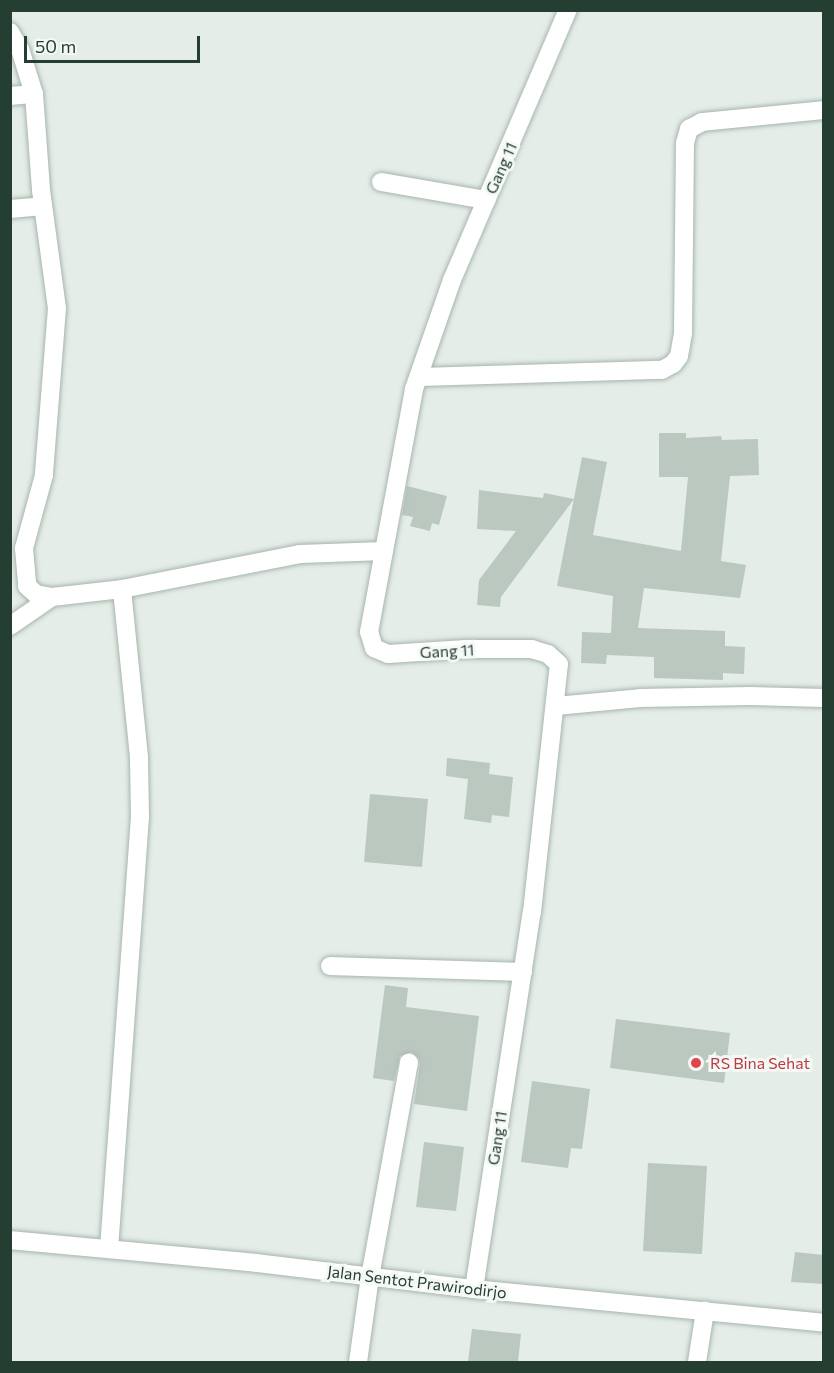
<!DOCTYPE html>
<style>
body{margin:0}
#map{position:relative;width:834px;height:1373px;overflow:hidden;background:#e4ede7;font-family:Commissioner,sans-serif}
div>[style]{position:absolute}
.building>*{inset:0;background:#bac8c0}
.roads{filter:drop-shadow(0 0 2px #a7b5ad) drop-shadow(0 0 2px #a7b5ad)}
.minor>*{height:18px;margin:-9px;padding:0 9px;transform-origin:9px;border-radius:9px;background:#fff}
.dots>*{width:16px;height:16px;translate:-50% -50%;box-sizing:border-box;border:3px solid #f5f9f6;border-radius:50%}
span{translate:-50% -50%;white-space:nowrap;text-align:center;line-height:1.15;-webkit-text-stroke:6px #f5f9f6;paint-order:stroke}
.street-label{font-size:16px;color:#243e32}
.health-label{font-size:16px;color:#be3a42}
.left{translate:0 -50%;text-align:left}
.frame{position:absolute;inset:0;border:12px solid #243e32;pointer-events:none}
.scale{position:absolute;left:24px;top:36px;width:176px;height:27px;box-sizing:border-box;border:3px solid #243e32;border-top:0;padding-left:8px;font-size:18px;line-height:21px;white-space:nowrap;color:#243e32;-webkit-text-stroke:4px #f5f9f6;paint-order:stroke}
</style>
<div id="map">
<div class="building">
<i style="clip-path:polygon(659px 433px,686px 433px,686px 438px,721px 436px,722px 440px,758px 439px,759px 475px,730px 476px,721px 561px,746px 565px,740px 598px,644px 588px,638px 628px,725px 631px,725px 646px,745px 647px,744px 674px,723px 673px,723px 680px,654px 678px,654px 657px,607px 655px,606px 664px,581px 663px,582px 632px,611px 633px,613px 596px,557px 586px,582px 457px,607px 462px,593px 535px,681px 551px,688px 477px,659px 477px)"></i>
<i style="clip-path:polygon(407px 486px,447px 496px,439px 525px,432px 523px,430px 531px,410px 526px,413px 517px,402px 515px)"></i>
<i style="clip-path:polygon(479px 490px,543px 498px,544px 493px,574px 499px,501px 597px,500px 607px,477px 605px,479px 580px,516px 531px,477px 529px)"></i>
<i style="clip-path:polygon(447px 758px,490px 763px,489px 774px,513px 777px,509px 817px,492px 815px,491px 823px,464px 819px,468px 779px,446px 776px)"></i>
<i style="clip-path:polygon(370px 794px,428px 799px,422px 867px,364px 862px)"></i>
<i style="clip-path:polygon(385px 985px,408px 988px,406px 1007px,479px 1016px,467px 1111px,414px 1104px,420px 1064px,419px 1059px,412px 1052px,400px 1056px,394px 1081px,373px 1078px)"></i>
<i style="clip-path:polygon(616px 1019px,730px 1033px,724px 1083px,610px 1068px)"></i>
<i style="clip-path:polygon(532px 1081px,590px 1089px,582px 1149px,571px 1148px,568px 1168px,521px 1162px)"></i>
<i style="clip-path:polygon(424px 1142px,464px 1147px,456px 1211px,416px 1207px)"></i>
<i style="clip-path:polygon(648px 1163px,707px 1166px,702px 1254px,643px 1251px)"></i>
<i style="clip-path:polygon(795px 1252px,824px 1255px,824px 1284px,791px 1282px)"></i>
<i style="clip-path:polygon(472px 1329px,521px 1334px,518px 1362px,468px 1362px)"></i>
</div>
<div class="roads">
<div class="minor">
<i style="left:10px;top:32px;width:20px;rotate:60deg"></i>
<i style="left:20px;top:49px;width:47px;rotate:72.7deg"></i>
<i style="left:34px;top:94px;width:96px;rotate:85.8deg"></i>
<i style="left:41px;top:190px;width:119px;rotate:82.3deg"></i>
<i style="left:57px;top:308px;width:168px;rotate:94.5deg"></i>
<i style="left:44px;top:475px;width:76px;rotate:105.3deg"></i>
<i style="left:24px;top:548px;width:38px;rotate:85deg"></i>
<i style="left:27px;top:586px;width:12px;rotate:42deg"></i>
<i style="left:36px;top:594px;width:16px;rotate:11deg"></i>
<i style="left:52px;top:597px;width:70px;rotate:-6.5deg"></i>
<i style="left:122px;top:589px;width:181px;rotate:-11.1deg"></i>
<i style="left:300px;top:554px;width:84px;rotate:-2deg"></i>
<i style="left:10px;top:96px;width:24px;rotate:-5deg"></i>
<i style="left:381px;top:182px;width:107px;rotate:9.7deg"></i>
<i style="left:10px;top:209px;width:33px;rotate:-5deg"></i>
<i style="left:420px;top:377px;width:242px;rotate:-1.7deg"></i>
<i style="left:662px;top:370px;width:13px;rotate:-29deg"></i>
<i style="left:673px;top:364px;width:10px;rotate:-53deg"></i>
<i style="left:679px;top:356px;width:23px;rotate:-80deg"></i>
<i style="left:683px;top:333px;width:190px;rotate:-89.4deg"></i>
<i style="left:685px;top:143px;width:15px;rotate:-74deg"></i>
<i style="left:689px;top:129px;width:15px;rotate:-28deg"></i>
<i style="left:702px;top:122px;width:123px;rotate:-5.6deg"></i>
<i style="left:10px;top:626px;width:51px;rotate:-34.6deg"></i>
<i style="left:556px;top:706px;width:84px;rotate:-5.4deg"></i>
<i style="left:640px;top:698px;width:110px;rotate:-1deg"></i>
<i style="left:750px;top:696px;width:74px;rotate:1.5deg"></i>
<i style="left:330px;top:966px;width:193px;rotate:1.8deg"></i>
<i style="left:10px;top:1240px;width:247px;rotate:5.3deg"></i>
<i style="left:256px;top:1263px;width:220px;rotate:6.8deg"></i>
<i style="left:474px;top:1289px;width:352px;rotate:5.5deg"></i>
<i style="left:109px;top:1249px;width:433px;rotate:-85.9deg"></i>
<i style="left:140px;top:817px;width:60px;rotate:-91deg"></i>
<i style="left:139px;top:757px;width:169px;rotate:-95.8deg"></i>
<i style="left:474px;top:1289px;width:381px;rotate:-81.3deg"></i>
<i style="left:532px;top:912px;width:249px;rotate:-83.8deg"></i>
<i style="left:559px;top:664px;width:15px;rotate:-138deg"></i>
<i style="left:548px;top:654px;width:17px;rotate:-163deg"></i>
<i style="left:532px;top:649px;width:66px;rotate:180deg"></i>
<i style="left:466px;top:649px;width:78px;rotate:176.3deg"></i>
<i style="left:388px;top:654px;width:15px;rotate:-157deg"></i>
<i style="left:374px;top:648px;width:17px;rotate:-107deg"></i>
<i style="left:369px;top:632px;width:247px;rotate:-79.5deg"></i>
<i style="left:414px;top:389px;width:115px;rotate:-70.8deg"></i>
<i style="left:452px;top:280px;width:294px;rotate:-66.8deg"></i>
<i style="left:358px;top:1362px;width:86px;rotate:-82deg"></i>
<i style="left:370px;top:1277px;width:218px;rotate:-79.7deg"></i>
<i style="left:697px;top:1362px;width:52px;rotate:-81.1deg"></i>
</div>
</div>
<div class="dots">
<i style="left:696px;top:1063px;background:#e0444e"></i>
</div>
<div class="street-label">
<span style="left:501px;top:168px;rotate:-66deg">Gang 11</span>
<span style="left:447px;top:651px;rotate:-3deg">Gang 11</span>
<span style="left:497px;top:1138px;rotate:-81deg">Gang 11</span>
<span style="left:417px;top:1282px;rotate:7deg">Jalan Sentot Prawirodirjo</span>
</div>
<div class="health-label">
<span class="left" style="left:710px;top:1063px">RS Bina Sehat</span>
</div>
<div class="frame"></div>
<div class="scale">50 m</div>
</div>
